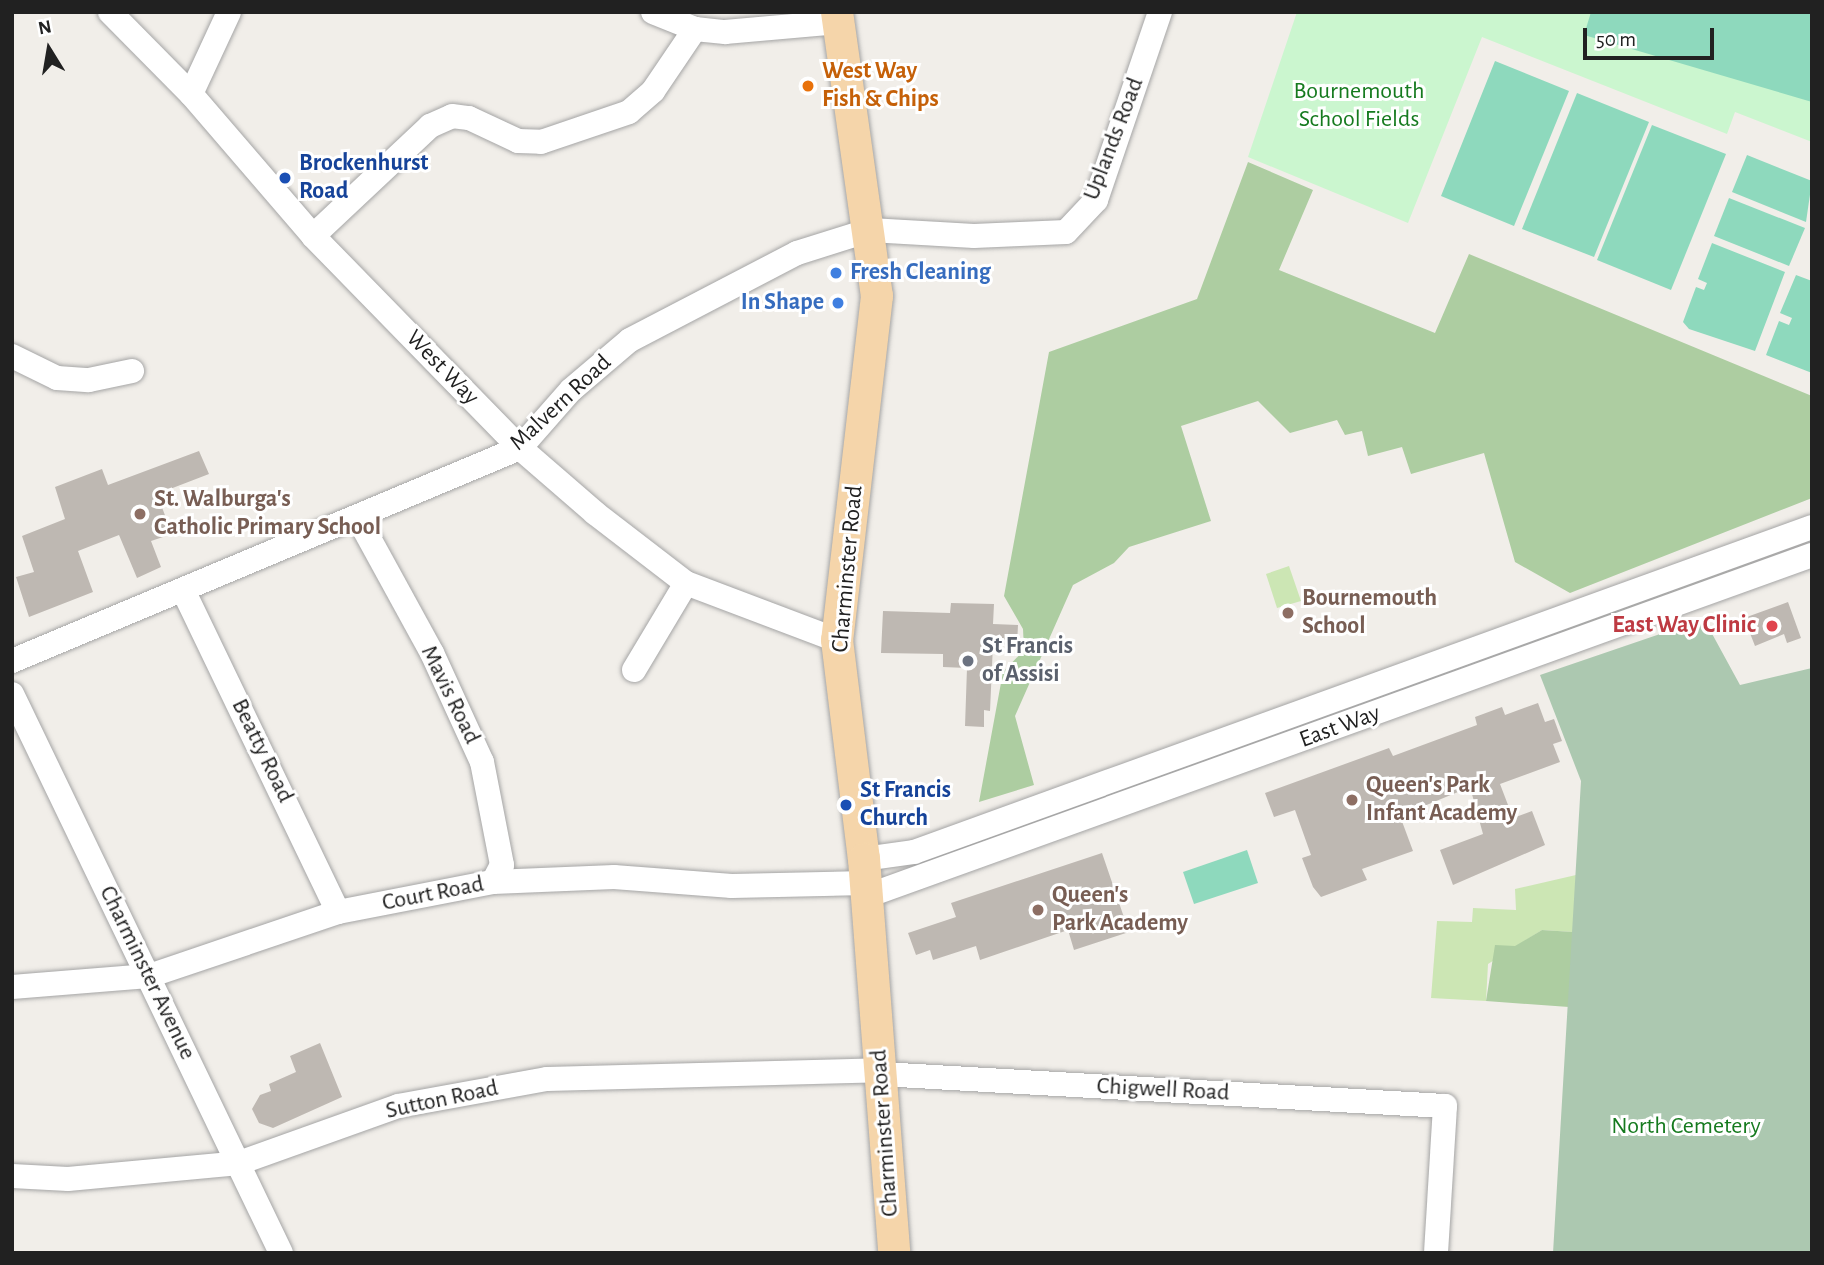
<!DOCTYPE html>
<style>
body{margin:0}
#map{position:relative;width:1824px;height:1265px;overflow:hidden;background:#f1eee9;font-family:"Alegreya Sans",sans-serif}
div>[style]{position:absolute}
.grass>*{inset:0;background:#cce6b4}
.forest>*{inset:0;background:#adcda1}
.cemetery>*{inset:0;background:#acc8b0}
.park>*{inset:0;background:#cbf6cf}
.pitch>*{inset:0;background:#8ed9bd}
.building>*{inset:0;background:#beb8b2}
.roads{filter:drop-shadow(0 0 2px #a5a5a5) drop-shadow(0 0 2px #a5a5a5)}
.minor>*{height:24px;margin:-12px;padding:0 12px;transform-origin:12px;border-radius:12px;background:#fff}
.major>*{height:32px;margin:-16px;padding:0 16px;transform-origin:16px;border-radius:16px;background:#f5d5aa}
.dots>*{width:19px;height:19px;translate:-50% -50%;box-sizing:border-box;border:4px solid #fff;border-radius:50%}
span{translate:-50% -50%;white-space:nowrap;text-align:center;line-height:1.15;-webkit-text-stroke:6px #fff;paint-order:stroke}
.food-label{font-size:24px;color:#c56008;font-weight:700}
.left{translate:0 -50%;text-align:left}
.park-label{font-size:24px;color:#157a1e}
.street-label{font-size:24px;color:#212121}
.transit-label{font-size:24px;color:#164399;font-weight:700}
.shop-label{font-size:24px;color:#366cbe;font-weight:700}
.right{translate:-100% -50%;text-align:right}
.education-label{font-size:24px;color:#785e54;font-weight:700}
.health-label{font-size:24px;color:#be3a42;font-weight:700}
.worship-label{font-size:24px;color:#5b616d;font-weight:700}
.frame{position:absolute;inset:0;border:14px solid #212121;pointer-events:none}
.north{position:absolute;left:14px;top:14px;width:70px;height:70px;-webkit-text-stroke:5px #fff;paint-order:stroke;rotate:349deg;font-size:19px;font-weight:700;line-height:28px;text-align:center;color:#212121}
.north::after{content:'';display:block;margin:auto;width:24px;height:32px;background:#212121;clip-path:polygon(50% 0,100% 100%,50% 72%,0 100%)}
.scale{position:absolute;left:1583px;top:28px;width:131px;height:32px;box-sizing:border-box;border:4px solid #212121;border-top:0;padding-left:9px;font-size:21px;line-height:24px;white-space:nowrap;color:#212121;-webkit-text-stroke:5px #fff;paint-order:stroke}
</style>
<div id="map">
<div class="grass">
<i style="clip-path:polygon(1289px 566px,1301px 601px,1277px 608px,1266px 574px)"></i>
<i style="clip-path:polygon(1576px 875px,1573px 932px,1542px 930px,1488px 964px,1486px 1001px,1431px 998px,1437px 921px,1472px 922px,1473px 908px,1516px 910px,1515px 889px)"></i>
</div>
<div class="forest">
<i style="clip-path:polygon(1248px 162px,1313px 190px,1279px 270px,1435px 333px,1469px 254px,1812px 396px,1812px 498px,1570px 593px,1515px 562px,1484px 453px,1411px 474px,1402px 447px,1368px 456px,1362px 431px,1345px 435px,1337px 420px,1290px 433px,1258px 401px,1181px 426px,1211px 521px,1129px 547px,1114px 563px,1073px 585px,1015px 716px,1034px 785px,979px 802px,1003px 672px,1024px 650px,1023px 629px,1004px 596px,1049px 352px,1197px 299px)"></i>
<i style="clip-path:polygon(1542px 930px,1573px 932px,1569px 1007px,1486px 1001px,1495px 945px,1515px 946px)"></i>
</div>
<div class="cemetery">
<i style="clip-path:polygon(1704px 619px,1740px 685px,1812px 668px,1812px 1253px,1553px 1253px,1581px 781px,1540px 675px)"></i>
</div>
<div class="park">
<i style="clip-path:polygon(1297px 12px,1812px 12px,1812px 142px,1735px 112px,1727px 134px,1482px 37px,1408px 223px,1248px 157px)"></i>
</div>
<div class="pitch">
<i style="clip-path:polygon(1591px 12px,1812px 12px,1812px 102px,1584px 35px)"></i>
<i style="clip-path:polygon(1495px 61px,1569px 91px,1514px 226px,1441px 196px)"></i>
<i style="clip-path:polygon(1577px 93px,1649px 122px,1594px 257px,1522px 229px)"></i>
<i style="clip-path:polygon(1652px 125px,1726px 154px,1671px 290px,1597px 260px)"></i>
<i style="clip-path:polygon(1747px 155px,1812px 181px,1806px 222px,1732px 192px)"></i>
<i style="clip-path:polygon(1729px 198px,1805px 228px,1789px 266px,1714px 236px)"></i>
<i style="clip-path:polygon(1712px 243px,1785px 272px,1755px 351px,1689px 329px,1683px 322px,1696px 287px,1704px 290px,1707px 283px,1698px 279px)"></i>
<i style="clip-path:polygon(1796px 275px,1812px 281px,1812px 373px,1766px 355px,1779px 321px,1789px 325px,1792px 318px,1780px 313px)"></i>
<i style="clip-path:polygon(1247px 850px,1258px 883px,1194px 904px,1183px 872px)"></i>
</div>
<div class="building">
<i style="clip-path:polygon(199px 451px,209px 474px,157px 494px,172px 534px,151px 541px,161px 567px,137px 578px,119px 535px,78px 551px,93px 592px,29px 617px,16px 577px,34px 572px,22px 536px,65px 519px,55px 487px,102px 469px,108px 485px)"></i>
<i style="clip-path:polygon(1788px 602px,1801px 638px,1787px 643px,1784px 634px,1755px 646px,1744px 618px)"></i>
<i style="clip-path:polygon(951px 603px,994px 604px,993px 624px,1018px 625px,1017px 645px,993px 644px,990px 711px,984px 710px,984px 727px,965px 726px,967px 668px,943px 667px,943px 654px,881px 653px,883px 611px,950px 613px)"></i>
<i style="clip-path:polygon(1538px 703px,1545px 722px,1554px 719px,1562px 741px,1553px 744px,1560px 762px,1500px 784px,1513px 818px,1532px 811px,1545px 845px,1453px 885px,1440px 850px,1483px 834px,1470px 787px,1400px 816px,1413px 851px,1362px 869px,1367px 880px,1321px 897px,1313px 887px,1302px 858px,1311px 855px,1295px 810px,1274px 817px,1265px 793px,1389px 748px,1393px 756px,1477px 725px,1475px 717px,1502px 707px,1505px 715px)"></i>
<i style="clip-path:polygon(1102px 853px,1129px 932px,1074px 950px,1068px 930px,980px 960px,976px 946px,933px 960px,930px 950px,916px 955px,908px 933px,956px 917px,951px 903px)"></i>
<i style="clip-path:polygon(320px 1043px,342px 1097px,273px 1128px,259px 1123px,252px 1109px,260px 1095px,271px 1091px,269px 1084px,296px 1072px,290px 1056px)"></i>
</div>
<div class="roads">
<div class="minor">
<i style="left:110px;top:12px;width:115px;rotate:45.4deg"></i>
<i style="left:191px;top:94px;width:187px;rotate:49.3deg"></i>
<i style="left:313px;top:236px;width:296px;rotate:45.7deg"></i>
<i style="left:520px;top:448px;width:99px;rotate:40.9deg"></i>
<i style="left:595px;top:513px;width:115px;rotate:37.6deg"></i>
<i style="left:686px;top:583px;width:161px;rotate:20.7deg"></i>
<i style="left:653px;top:12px;width:45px;rotate:22deg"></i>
<i style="left:695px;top:29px;width:30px;rotate:6deg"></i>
<i style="left:725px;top:32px;width:114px;rotate:-5deg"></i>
<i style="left:191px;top:94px;width:90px;rotate:-65.1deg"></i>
<i style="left:313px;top:236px;width:161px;rotate:-43.2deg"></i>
<i style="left:430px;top:126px;width:24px;rotate:-24deg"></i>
<i style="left:452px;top:116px;width:17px;rotate:7deg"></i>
<i style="left:469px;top:118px;width:54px;rotate:25.1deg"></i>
<i style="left:518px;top:141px;width:23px;rotate:2deg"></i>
<i style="left:541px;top:142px;width:93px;rotate:-18.8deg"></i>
<i style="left:629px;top:112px;width:32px;rotate:-41deg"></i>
<i style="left:653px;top:91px;width:75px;rotate:-55.9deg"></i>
<i style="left:12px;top:356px;width:50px;rotate:26.1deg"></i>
<i style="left:57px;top:378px;width:32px;rotate:4deg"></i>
<i style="left:89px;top:380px;width:44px;rotate:-11.8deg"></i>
<i style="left:358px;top:518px;width:154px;rotate:61.3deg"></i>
<i style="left:432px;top:653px;width:120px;rotate:65.4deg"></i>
<i style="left:482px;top:762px;width:105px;rotate:79deg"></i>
<i style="left:502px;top:865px;width:19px;rotate:118deg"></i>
<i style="left:184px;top:592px;width:355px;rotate:64.3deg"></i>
<i style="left:12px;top:661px;width:551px;rotate:-22.75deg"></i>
<i style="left:520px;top:448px;width:77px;rotate:-48.7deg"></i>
<i style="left:571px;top:390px;width:77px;rotate:-40.3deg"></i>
<i style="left:630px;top:340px;width:188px;rotate:-27.5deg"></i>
<i style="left:797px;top:253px;width:77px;rotate:-17.5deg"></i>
<i style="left:870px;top:230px;width:104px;rotate:3.3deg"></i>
<i style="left:974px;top:236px;width:92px;rotate:-2.5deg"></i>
<i style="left:1066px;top:232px;width:44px;rotate:-46.8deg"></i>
<i style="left:1096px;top:200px;width:199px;rotate:-71.2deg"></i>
<i style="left:634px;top:670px;width:101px;rotate:-59.1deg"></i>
<i style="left:12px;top:694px;width:620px;rotate:64.3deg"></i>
<i style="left:864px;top:859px;width:50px;rotate:-8deg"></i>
<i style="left:914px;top:852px;width:955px;rotate:-19.9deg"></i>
<i style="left:867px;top:896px;width:1005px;rotate:-19.84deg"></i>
<i style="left:12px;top:987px;width:137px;rotate:-4.6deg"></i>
<i style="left:149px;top:976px;width:200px;rotate:-18.7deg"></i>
<i style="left:338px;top:912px;width:158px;rotate:-11deg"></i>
<i style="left:493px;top:882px;width:121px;rotate:-2.4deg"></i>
<i style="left:614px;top:877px;width:118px;rotate:4.4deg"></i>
<i style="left:732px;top:886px;width:134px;rotate:-1.3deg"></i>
<i style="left:881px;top:1074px;width:565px;rotate:3.25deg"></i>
<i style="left:1445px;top:1106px;width:147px;rotate:93.5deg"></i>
<i style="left:12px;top:1176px;width:56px;rotate:3.1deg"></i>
<i style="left:68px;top:1179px;width:172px;rotate:-5.3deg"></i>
<i style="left:239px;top:1163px;width:169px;rotate:-19.7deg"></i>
<i style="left:398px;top:1106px;width:151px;rotate:-10.3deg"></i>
<i style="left:547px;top:1079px;width:333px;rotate:-1.5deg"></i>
</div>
<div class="major">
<i style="left:837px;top:12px;width:287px;rotate:82deg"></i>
<i style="left:877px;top:296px;width:346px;rotate:96.6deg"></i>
<i style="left:837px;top:640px;width:221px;rotate:83deg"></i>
<i style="left:864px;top:859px;width:395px;rotate:85.6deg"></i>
</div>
</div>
<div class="dots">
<i style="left:808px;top:86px;background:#e8710a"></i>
<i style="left:285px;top:178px;background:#1a4fb4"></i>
<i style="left:836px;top:273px;background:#3f7fe0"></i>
<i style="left:838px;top:303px;background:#3f7fe0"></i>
<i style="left:140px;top:514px;background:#8d6e63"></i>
<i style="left:1288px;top:613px;background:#8d6e63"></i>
<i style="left:1772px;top:626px;background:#e0444e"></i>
<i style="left:968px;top:661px;background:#6b7280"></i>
<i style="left:1352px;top:800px;background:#8d6e63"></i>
<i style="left:846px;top:805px;background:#1a4fb4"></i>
<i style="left:1038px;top:910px;background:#8d6e63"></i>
</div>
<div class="food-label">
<span class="left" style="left:822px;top:86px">West Way<br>Fish &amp; Chips</span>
</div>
<div class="park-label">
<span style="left:1359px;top:106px">Bournemouth<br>School Fields</span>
<span style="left:1686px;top:1127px">North Cemetery</span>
</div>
<div class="street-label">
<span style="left:1114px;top:139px;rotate:-69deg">Uplands Road</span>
<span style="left:442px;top:368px;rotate:46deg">West Way</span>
<span style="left:561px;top:403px;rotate:-43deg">Malvern Road</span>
<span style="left:848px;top:569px;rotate:-85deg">Charminster Road</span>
<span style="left:450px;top:695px;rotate:64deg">Mavis Road</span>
<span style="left:1340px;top:727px;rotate:-20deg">East Way</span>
<span style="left:262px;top:751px;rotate:64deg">Beatty Road</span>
<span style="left:433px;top:894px;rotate:-11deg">Court Road</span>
<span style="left:147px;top:973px;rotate:64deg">Charminster Avenue</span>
<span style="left:1163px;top:1090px;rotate:3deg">Chigwell Road</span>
<span style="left:442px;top:1100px;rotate:-12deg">Sutton Road</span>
<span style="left:885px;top:1133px;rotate:-94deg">Charminster Road</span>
</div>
<div class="transit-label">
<span class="left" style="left:299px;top:178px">Brockenhurst<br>Road</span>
<span class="left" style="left:860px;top:805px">St Francis<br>Church</span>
</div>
<div class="shop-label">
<span class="left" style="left:850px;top:273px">Fresh Cleaning</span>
<span class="right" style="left:824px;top:303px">In Shape</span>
</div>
<div class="education-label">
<span class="left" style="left:154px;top:514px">St. Walburga's<br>Catholic Primary School</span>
<span class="left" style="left:1302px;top:613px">Bournemouth<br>School</span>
<span class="left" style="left:1366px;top:800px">Queen's Park<br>Infant Academy</span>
<span class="left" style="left:1052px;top:910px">Queen's<br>Park Academy</span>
</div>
<div class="health-label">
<span class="right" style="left:1756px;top:626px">East Way Clinic</span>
</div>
<div class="worship-label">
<span class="left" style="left:982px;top:661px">St Francis<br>of Assisi</span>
</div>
<div class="frame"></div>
<div class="north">N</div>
<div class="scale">50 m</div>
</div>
